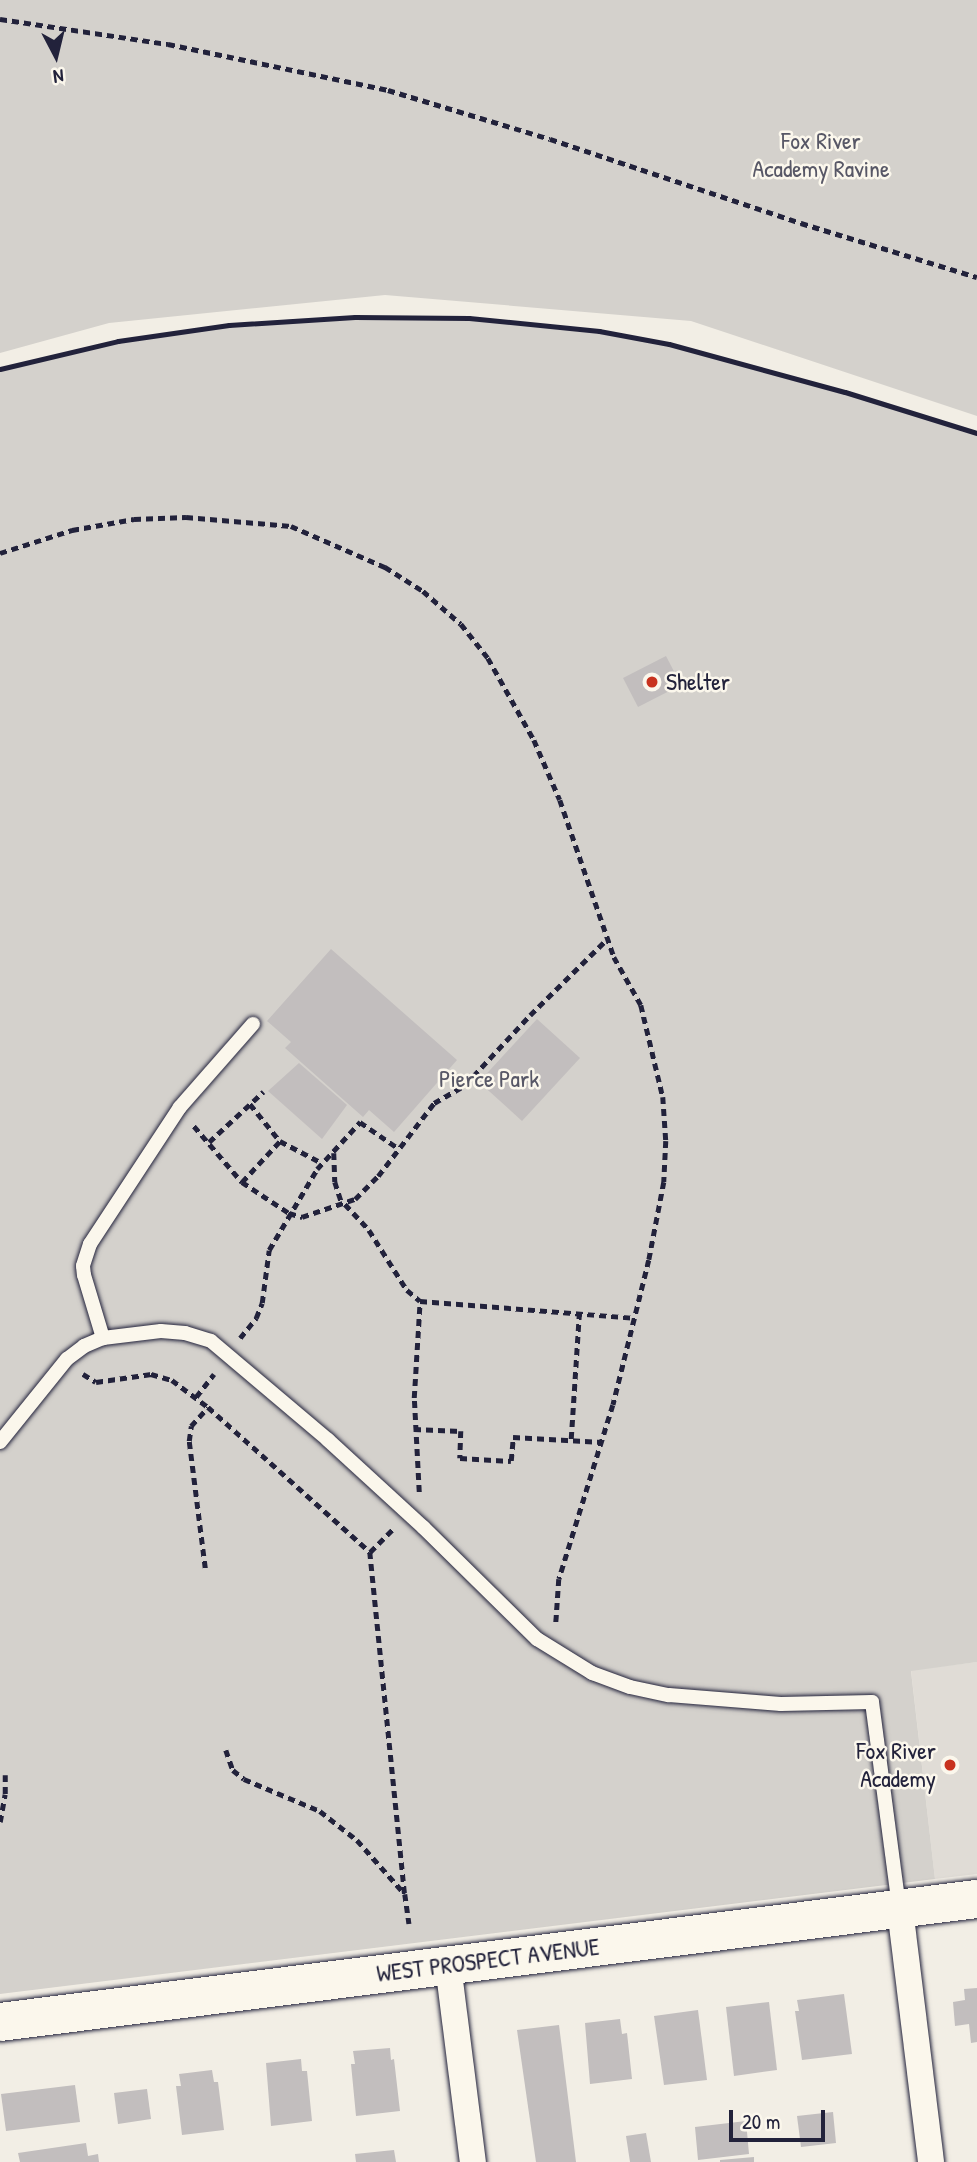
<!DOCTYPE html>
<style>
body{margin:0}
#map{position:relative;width:977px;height:2162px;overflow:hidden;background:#f2eee5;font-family:"Patrick Hand",sans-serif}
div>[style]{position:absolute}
.built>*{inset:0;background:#e0dcd6}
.green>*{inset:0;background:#d4d1cc}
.building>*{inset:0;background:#c2bebe}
.path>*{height:4.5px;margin-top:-2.25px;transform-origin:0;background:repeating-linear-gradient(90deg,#22223b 0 7px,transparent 0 12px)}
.roads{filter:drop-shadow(0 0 2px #22223b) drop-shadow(0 0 2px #22223b)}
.lane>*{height:14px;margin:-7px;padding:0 7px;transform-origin:7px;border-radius:7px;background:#fbf7ec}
.street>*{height:26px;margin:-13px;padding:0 13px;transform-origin:13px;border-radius:13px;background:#fbf7ec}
.secondary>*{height:38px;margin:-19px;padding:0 19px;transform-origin:19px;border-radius:19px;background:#fbf7ec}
.rail>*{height:5px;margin:-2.5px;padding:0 2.5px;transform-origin:2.5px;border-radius:2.5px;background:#22223b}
.dots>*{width:19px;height:19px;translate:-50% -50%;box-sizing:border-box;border:4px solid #fbf7ec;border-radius:50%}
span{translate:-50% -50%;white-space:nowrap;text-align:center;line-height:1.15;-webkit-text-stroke:5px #fbf7ec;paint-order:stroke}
.park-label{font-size:24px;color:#575766}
.poi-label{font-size:24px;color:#22223b}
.left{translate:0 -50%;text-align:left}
.right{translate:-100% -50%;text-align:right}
.street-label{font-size:24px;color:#22223b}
.north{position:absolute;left:21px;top:21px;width:70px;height:70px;-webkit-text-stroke:5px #fbf7ec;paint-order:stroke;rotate:173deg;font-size:19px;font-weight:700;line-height:28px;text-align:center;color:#22223b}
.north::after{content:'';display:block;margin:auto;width:24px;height:32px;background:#22223b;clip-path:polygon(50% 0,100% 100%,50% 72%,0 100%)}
.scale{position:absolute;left:729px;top:2110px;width:96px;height:32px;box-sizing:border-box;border:4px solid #22223b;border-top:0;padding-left:9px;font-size:21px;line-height:24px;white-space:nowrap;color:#22223b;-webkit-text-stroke:5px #fbf7ec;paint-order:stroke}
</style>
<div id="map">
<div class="built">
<i style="clip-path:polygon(977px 1662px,977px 1874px,935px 1879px,911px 1670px)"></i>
</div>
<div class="green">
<i style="clip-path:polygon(0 0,977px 0,977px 416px,691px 321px,385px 295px,109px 323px,0 353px)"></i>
<i style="clip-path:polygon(410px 316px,535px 324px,669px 344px,845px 392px,977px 433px,977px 1662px,911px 1671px,935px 1879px,0 1994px,0 369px,118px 341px,229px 325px,295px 319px)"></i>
</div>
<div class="building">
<i style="clip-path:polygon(666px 656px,681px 685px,638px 707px,623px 678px)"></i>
<i style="clip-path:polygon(331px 949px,457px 1060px,394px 1132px,369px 1110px,363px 1117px,285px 1048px,291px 1042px,267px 1021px)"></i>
<i style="clip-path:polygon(537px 1019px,580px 1058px,522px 1121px,479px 1082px)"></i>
<i style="clip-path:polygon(299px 1063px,347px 1105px,322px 1139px,268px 1091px)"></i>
<i style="clip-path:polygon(977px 1988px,977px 2042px,971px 2043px,969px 2024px,955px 2026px,953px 2002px,965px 2000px,964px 1989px)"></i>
<i style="clip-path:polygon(844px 1994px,852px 2054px,802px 2060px,795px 2011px,799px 2011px,797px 2000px)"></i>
<i style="clip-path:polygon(769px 2002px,777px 2070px,734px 2076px,726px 2007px)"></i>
<i style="clip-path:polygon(698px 2010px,707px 2080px,664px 2085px,654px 2016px)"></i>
<i style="clip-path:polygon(620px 2019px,622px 2034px,627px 2033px,632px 2079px,590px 2084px,585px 2023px)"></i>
<i style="clip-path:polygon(559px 2025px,576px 2162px,536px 2162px,517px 2030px)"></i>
<i style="clip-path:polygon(390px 2048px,391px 2060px,394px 2059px,400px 2111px,356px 2116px,351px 2064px,355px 2064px,353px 2051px)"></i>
<i style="clip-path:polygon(301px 2059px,302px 2071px,307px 2071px,312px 2121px,271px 2126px,266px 2063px)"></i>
<i style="clip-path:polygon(212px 2070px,214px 2082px,218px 2082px,224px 2130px,182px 2135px,176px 2086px,181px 2086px,179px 2074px)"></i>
<i style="clip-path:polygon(75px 2085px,80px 2122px,6px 2131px,1px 2094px)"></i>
<i style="clip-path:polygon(147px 2089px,151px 2119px,118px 2124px,114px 2093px)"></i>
<i style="clip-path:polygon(833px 2112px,836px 2143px,801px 2147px,797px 2116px)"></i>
<i style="clip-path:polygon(746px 2121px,749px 2154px,698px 2160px,695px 2127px)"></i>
<i style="clip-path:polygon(646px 2133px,651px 2162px,630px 2162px,626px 2136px)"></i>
<i style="clip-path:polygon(86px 2143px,88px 2156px,98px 2154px,99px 2162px,20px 2162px,18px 2153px)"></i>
<i style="clip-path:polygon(394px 2150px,396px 2162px,356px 2162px,355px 2154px)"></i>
<i style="clip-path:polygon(754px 2157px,754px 2162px,720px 2162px,720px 2160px)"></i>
</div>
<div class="path">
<i style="left:0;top:19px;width:170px;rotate:8.5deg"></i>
<i style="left:168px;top:44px;width:225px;rotate:11.8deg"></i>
<i style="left:388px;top:90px;width:169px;rotate:16.8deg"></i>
<i style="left:550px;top:139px;width:265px;rotate:18.5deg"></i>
<i style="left:801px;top:223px;width:184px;rotate:17.1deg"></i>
<i style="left:0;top:553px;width:76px;rotate:-17.7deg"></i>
<i style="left:72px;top:530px;width:63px;rotate:-10.1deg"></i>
<i style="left:134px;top:519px;width:52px;rotate:-2.2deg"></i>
<i style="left:186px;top:517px;width:105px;rotate:4.9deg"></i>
<i style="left:291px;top:526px;width:103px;rotate:23.6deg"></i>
<i style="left:385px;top:567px;width:45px;rotate:32.3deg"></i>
<i style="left:423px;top:591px;width:50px;rotate:41deg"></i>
<i style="left:461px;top:624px;width:43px;rotate:51.5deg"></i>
<i style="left:488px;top:658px;width:94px;rotate:60.7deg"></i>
<i style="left:534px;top:740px;width:65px;rotate:66.6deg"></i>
<i style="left:560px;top:800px;width:166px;rotate:71deg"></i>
<i style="left:614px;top:957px;width:55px;rotate:60.6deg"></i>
<i style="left:641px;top:1005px;width:95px;rotate:76.6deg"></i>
<i style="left:663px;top:1097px;width:44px;rotate:86.1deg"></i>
<i style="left:666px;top:1141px;width:41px;rotate:92.8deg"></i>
<i style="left:664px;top:1182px;width:79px;rotate:100.9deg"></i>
<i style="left:649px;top:1260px;width:149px;rotate:103.9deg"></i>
<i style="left:613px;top:1405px;width:182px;rotate:107.2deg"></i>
<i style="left:559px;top:1579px;width:44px;rotate:93.9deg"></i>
<i style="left:250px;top:1104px;width:48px;rotate:51deg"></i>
<i style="left:280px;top:1141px;width:47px;rotate:27.6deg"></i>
<i style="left:194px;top:1126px;width:74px;rotate:49.4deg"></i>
<i style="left:242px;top:1182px;width:56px;rotate:33.4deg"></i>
<i style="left:289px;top:1213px;width:14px;rotate:17deg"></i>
<i style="left:302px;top:1217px;width:56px;rotate:-18.8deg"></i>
<i style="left:355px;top:1199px;width:33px;rotate:-45deg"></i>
<i style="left:378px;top:1176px;width:92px;rotate:-52.5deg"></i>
<i style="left:434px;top:1103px;width:36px;rotate:-30deg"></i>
<i style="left:465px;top:1085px;width:96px;rotate:-47.1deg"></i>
<i style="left:530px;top:1015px;width:108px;rotate:-44.6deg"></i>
<i style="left:209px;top:1142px;width:74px;rotate:-42.8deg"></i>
<i style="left:334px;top:1153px;width:29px;rotate:88deg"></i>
<i style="left:335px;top:1182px;width:23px;rotate:72deg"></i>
<i style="left:242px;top:1182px;width:56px;rotate:-47.2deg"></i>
<i style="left:345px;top:1204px;width:35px;rotate:47deg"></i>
<i style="left:369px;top:1230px;width:71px;rotate:57.7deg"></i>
<i style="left:407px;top:1290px;width:17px;rotate:40deg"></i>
<i style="left:420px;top:1301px;width:215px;rotate:4.5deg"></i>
<i style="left:240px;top:1338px;width:26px;rotate:-51deg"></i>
<i style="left:256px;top:1318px;width:16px;rotate:-68deg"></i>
<i style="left:262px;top:1303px;width:53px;rotate:-82.5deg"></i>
<i style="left:269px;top:1250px;width:94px;rotate:-59.3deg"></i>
<i style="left:317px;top:1169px;width:64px;rotate:-47.5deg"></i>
<i style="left:360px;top:1122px;width:46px;rotate:34.4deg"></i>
<i style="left:83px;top:1374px;width:15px;rotate:32deg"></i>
<i style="left:96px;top:1382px;width:56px;rotate:-8.3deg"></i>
<i style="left:151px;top:1374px;width:22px;rotate:16deg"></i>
<i style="left:172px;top:1380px;width:45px;rotate:36.9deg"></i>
<i style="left:208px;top:1407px;width:217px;rotate:41.8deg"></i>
<i style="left:370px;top:1552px;width:344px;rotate:84.2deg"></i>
<i style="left:196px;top:1397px;width:29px;rotate:-52deg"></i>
<i style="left:414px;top:1429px;width:47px;rotate:2.4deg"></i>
<i style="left:461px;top:1431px;width:27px;rotate:92deg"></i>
<i style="left:460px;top:1458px;width:51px;rotate:3.4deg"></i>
<i style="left:511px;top:1461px;width:24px;rotate:-85deg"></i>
<i style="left:513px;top:1437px;width:89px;rotate:3.2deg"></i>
<i style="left:571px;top:1439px;width:125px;rotate:-86.3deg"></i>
<i style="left:419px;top:1492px;width:94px;rotate:-93deg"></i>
<i style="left:414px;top:1398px;width:97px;rotate:-86.5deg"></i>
<i style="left:370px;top:1552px;width:33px;rotate:-45deg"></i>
<i style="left:205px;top:1568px;width:128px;rotate:-97.2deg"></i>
<i style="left:189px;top:1441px;width:15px;rotate:-82deg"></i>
<i style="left:191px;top:1426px;width:25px;rotate:-48deg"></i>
<i style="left:226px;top:1750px;width:21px;rotate:71deg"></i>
<i style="left:233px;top:1770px;width:14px;rotate:39deg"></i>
<i style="left:244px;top:1779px;width:82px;rotate:22.8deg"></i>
<i style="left:320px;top:1811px;width:47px;rotate:38.1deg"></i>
<i style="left:357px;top:1840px;width:72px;rotate:48.4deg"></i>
<i style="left:405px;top:1894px;width:30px;rotate:82deg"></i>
<i style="left:0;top:1822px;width:28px;rotate:-80deg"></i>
<i style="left:5px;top:1794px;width:19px;rotate:-90deg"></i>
</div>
<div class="roads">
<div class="lane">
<i style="left:253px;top:1024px;width:111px;rotate:131.3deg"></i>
<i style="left:180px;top:1107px;width:164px;rotate:123.3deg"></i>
<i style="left:90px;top:1244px;width:23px;rotate:108deg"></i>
<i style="left:83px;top:1266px;width:9px;rotate:84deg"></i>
<i style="left:84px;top:1275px;width:66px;rotate:73.2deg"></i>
<i style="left:103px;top:1338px;width:58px;rotate:-6.9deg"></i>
<i style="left:161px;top:1331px;width:24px;rotate:5deg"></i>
<i style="left:185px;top:1333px;width:27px;rotate:17deg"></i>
<i style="left:211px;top:1341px;width:153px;rotate:40.2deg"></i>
<i style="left:328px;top:1440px;width:129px;rotate:42.5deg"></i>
<i style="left:423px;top:1527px;width:160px;rotate:44.5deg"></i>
<i style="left:537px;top:1639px;width:65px;rotate:31.7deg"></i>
<i style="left:592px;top:1673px;width:40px;rotate:20.2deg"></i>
<i style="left:630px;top:1687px;width:40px;rotate:12deg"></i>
<i style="left:669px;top:1695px;width:112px;rotate:4.6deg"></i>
<i style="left:781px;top:1704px;width:91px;rotate:-1.3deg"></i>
<i style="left:872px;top:1702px;width:207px;rotate:82.5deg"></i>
<i style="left:0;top:1442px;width:107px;rotate:-51.1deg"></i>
<i style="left:67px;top:1359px;width:21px;rotate:-37deg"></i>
<i style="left:84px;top:1346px;width:21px;rotate:-23deg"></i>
</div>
<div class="street">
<i style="left:900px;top:1909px;width:255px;rotate:83deg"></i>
<i style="left:448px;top:1965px;width:199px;rotate:82.8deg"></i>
</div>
<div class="secondary">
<i style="left:0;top:2022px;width:985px;rotate:-7.18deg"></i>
</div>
</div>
<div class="rail">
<i style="left:0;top:369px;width:121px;rotate:-13.3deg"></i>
<i style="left:118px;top:341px;width:112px;rotate:-8.2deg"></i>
<i style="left:229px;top:325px;width:126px;rotate:-3.6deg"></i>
<i style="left:355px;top:317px;width:114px;rotate:0.5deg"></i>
<i style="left:469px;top:318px;width:131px;rotate:5.7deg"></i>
<i style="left:599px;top:331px;width:71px;rotate:10.5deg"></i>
<i style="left:669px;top:344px;width:182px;rotate:15.3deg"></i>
<i style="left:845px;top:392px;width:138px;rotate:17.3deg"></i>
</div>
<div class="dots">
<i style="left:652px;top:682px;background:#c8321e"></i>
<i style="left:950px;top:1765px;background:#c8321e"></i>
</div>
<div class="park-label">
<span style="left:821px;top:155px">Fox River<br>Academy Ravine</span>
<span style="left:489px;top:1079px">Pierce Park</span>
</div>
<div class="poi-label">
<span class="left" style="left:666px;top:682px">Shelter</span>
<span class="right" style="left:936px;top:1765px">Fox River<br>Academy</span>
</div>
<div class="street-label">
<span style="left:488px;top:1960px;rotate:-7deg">WEST PROSPECT AVENUE</span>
</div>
<div class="north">N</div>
<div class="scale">20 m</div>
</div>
